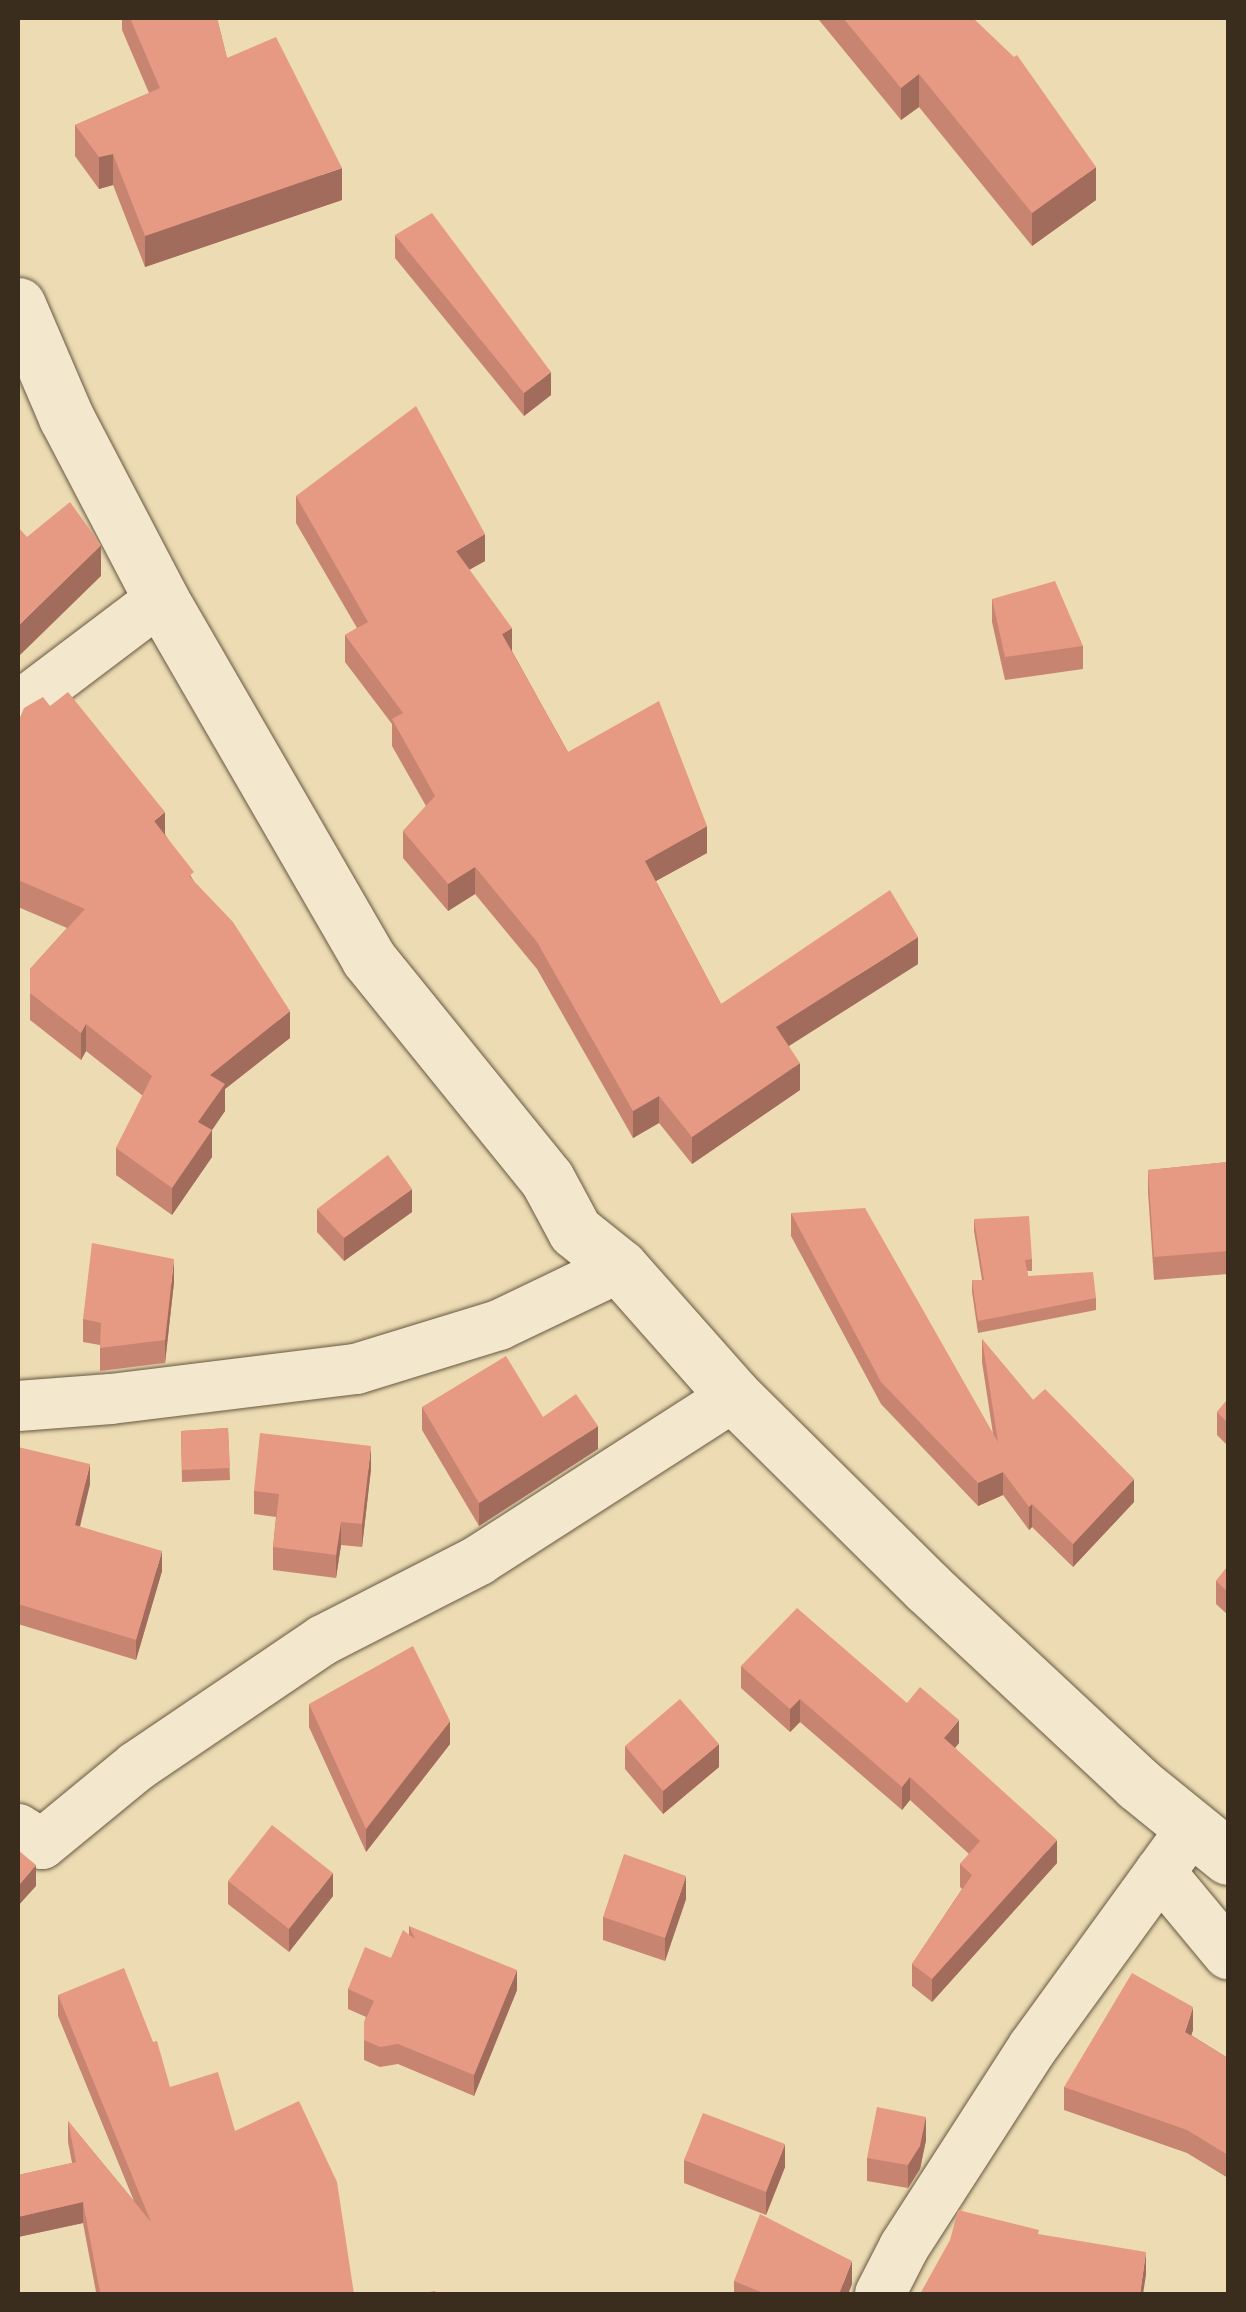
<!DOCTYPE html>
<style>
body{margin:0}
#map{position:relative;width:1246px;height:2312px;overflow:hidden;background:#eddcb3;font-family:"IM FELL DW Pica",serif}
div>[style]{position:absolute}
.roads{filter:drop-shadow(0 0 2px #685942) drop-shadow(0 0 2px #685942)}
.minor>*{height:50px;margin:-25px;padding:0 25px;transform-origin:25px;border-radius:25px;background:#f3e8ce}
.tertiary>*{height:55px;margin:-27.5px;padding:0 27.5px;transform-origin:27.5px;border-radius:27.5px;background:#f3e8ce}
.wall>*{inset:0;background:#c68471}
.shaded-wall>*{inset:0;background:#a16c5c}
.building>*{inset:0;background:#e69a83}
span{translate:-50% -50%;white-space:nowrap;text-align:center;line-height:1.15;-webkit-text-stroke:8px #f3e8ce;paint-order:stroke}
.frame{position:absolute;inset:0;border:20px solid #3b2d1d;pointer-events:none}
</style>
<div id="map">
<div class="roads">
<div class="minor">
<i style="left:18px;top:707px;width:179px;rotate:-37.1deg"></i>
<i style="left:18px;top:1406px;width:93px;rotate:-4.3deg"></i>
<i style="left:111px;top:1399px;width:247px;rotate:-7deg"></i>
<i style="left:356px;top:1369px;width:150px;rotate:-17.1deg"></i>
<i style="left:499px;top:1325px;width:134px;rotate:-25.6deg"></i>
<i style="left:18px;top:1829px;width:28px;rotate:32deg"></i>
<i style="left:42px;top:1844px;width:123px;rotate:-39.4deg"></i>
<i style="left:137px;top:1766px;width:225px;rotate:-34.1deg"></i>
<i style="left:323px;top:1640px;width:175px;rotate:-27.1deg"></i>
<i style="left:479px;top:1560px;width:303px;rotate:-32.7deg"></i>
<i style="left:1160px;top:1872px;width:107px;rotate:50.3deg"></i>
<i style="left:880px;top:2294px;width:53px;rotate:-62.9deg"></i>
<i style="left:904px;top:2247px;width:238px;rotate:-57.2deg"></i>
<i style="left:1033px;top:2047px;width:271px;rotate:-54deg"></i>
</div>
<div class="tertiary">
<i style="left:18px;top:305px;width:122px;rotate:66.8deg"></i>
<i style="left:66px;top:417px;width:205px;rotate:62.4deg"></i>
<i style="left:161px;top:599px;width:414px;rotate:60deg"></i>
<i style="left:368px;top:958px;width:284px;rotate:51deg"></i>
<i style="left:547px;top:1179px;width:59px;rotate:61.7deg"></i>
<i style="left:575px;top:1231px;width:58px;rotate:38.7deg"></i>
<i style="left:620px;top:1267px;width:172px;rotate:48.5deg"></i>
<i style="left:734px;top:1396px;width:272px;rotate:44.7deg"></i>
<i style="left:927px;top:1587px;width:289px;rotate:43deg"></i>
<i style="left:1138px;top:1784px;width:116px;rotate:39deg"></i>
</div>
</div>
<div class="wall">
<i style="clip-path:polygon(122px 18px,217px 18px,227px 58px,342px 200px,145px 267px,113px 185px,99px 189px,75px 156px,75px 125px,149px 93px,122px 30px)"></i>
<i style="clip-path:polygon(819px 18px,973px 18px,1096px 200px,1032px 246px,919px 107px,901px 120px,819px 20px)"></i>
<i style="clip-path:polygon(395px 235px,551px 395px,524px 416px,395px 258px)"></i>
<i style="clip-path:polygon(296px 496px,485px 561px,469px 570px,512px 651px,568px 752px,707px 853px,656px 881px,721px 1004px,918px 964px,789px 1046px,800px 1090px,692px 1164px,659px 1123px,633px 1138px,537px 969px,475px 894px,448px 911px,403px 858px,403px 831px,426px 806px,392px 746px,392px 724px,345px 662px,345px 635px,357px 628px,296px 523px)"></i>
<i style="clip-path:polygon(992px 599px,1083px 646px,1083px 669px,1005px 680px,992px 622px)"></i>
<i style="clip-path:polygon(18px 722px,165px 834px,290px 1038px,225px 1089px,225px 1111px,212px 1130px,212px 1157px,172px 1215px,116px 1175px,116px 1148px,143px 1096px,86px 1051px,81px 1060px,30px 1020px,30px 969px,67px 928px,18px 907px)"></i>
<i style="clip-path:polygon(1228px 1162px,1228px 1274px,1154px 1280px,1148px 1192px,1148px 1170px)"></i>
<i style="clip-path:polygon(317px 1209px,412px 1212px,344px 1261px,317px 1232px)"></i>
<i style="clip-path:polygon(791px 1213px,993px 1434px,982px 1362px,982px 1339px,1033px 1400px,1134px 1502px,1073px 1567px,1032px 1527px,1029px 1530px,1003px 1495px,978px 1506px,881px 1404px,791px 1236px)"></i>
<i style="clip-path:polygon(974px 1219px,1032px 1259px,1032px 1271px,1027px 1271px,1028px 1276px,1096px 1298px,1096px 1310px,978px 1333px,972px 1292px,972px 1280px,982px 1280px,974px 1231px)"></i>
<i style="clip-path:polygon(174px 1282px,165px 1363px,100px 1371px,100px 1345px,83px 1342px,83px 1319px)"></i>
<i style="clip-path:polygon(1228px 1399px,1228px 1446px,1217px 1435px,1217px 1412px)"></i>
<i style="clip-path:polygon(422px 1407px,543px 1417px,598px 1449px,479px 1526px,422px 1430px)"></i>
<i style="clip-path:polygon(228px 1428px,230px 1480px,182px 1482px,181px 1431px)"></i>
<i style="clip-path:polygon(18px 1452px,90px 1484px,80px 1527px,162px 1571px,136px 1660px,18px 1624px)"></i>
<i style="clip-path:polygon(371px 1469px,362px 1547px,341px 1545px,336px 1578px,273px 1570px,273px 1547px,276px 1517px,254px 1514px,254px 1491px)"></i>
<i style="clip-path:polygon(1228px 1566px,1228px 1615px,1216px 1604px,1216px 1581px)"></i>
<i style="clip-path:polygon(741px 1666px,907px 1703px,959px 1743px,955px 1748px,1057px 1863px,932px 2002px,912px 1986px,912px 1964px,962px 1889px,960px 1887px,960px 1864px,969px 1854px,910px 1800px,902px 1810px,800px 1722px,790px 1732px,741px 1688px)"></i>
<i style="clip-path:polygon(309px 1704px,450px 1744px,366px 1852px,309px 1727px)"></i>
<i style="clip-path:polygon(625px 1746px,719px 1767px,663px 1814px,625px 1769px)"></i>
<i style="clip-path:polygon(228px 1881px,333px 1896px,289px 1952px,228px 1904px)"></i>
<i style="clip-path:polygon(686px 1899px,665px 1961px,603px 1940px,603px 1917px)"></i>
<i style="clip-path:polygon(409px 1926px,517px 1990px,474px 2096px,398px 2064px,380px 2067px,364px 2060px,364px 2023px,366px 2017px,348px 2009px,348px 1989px,391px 1958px,409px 1935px)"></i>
<i style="clip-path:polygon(58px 1995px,170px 2087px,235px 2131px,354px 2294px,96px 2292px,83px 2223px,18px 2237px,18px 2175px,72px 2163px,68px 2142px,68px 2121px,134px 2201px,58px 2016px)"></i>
<i style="clip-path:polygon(1193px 2030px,1191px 2035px,1228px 2058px,1228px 2178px,1187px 2153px,1064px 2110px,1064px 2087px)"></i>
<i style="clip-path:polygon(926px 2140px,920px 2169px,908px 2188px,867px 2181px,867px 2158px)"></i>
<i style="clip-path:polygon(684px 2160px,785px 2167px,766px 2215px,684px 2183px)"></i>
<i style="clip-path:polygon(734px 2281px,852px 2284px,848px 2294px,734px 2294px)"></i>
</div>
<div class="shaded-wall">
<i style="clip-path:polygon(919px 74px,919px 107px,901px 120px,901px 88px)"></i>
<i style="clip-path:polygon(113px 154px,113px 185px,99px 189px,99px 157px)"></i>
<i style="clip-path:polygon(1096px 167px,1096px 200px,1032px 246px,1032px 213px)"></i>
<i style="clip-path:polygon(342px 168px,342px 200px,145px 267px,145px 236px)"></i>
<i style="clip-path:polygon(551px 372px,551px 395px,524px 416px,524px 393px)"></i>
<i style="clip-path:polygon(485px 534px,485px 561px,456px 577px,456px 551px)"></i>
<i style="clip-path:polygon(101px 545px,101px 576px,18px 657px,18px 626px)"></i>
<i style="clip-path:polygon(512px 628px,512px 655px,502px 634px)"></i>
<i style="clip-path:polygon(165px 812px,165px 838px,154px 821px)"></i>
<i style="clip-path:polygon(707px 826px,707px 853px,645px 887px,645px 861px)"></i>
<i style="clip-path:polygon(475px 867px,475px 894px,448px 911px,448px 884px)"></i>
<i style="clip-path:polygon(918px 937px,918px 964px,776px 1054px,776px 1027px)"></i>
<i style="clip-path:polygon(290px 1011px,290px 1038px,225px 1089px,225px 1111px,212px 1130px,212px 1157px,172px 1215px,172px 1188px,198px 1122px,210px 1075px)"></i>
<i style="clip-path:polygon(86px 1024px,86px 1051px,81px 1060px,81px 1033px)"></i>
<i style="clip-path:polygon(800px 1063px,800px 1090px,692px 1164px,692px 1137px)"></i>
<i style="clip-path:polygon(659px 1096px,659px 1123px,633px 1138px,633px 1111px)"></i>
<i style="clip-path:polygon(412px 1189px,412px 1212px,344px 1261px,344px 1238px)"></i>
<i style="clip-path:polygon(174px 1259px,174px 1282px,165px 1363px,165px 1340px)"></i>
<i style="clip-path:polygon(598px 1426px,598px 1449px,479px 1526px,479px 1503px)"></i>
<i style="clip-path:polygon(371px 1446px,371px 1469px,362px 1547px,362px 1524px)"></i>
<i style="clip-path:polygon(90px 1464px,90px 1484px,75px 1545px,75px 1525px)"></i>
<i style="clip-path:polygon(1003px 1472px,1003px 1495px,978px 1506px,978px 1483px)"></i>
<i style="clip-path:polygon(1134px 1479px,1134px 1502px,1073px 1567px,1073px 1544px)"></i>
<i style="clip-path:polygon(1032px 1504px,1032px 1527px,1029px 1530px,1029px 1507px)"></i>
<i style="clip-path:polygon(341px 1522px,341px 1545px,336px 1578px,336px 1555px)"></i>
<i style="clip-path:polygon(162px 1551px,162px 1571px,136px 1660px,136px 1640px)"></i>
<i style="clip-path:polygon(800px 1699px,800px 1722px,790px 1732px,790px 1709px)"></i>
<i style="clip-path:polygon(959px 1720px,959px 1743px,944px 1761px,944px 1738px)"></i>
<i style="clip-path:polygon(450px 1721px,450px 1744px,366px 1852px,366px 1829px)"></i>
<i style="clip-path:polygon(719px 1744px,719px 1767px,663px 1814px,663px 1791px)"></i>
<i style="clip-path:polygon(910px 1777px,910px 1800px,902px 1810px,902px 1787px)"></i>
<i style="clip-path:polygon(1057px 1840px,1057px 1863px,932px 2002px,932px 1979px)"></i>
<i style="clip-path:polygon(36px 1865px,36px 1886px,18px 1906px,18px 1886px)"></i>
<i style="clip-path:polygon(333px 1873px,333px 1896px,289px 1952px,289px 1929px)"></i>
<i style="clip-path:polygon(686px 1876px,686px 1899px,665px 1961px,665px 1938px)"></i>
<i style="clip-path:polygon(517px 1970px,517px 1990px,474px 2096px,474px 2075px)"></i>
<i style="clip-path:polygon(1193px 2007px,1193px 2030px,1185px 2055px,1185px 2032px)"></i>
<i style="clip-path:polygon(926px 2117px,926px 2140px,920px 2169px,908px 2188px,908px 2165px)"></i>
<i style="clip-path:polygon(785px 2144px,785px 2167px,766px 2215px,766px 2192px)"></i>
<i style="clip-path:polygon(83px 2202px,83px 2223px,18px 2237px,18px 2217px)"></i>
<i style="clip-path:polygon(1146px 2252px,1146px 2275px,1143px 2294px,1140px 2294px)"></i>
<i style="clip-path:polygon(852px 2261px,852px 2284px,848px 2294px,839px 2294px)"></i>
</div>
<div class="building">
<i style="clip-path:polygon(130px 18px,217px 18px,227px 58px,276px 37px,342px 168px,145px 236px,113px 154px,99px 157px,75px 125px,160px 88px)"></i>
<i style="clip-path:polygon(843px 18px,973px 18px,1014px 57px,1017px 55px,1096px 167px,1032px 213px,919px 74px,901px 88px)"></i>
<i style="clip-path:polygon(432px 213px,551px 372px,524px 393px,395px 235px)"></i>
<i style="clip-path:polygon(416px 406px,485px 534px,456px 551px,512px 628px,502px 634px,568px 752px,659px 701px,707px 826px,645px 861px,721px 1004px,890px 890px,918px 937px,776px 1027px,800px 1063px,692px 1137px,659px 1096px,633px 1111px,537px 942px,475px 867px,448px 884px,403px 831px,435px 796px,392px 719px,403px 713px,345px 635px,368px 622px,296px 496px)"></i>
<i style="clip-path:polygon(70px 502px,101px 545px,18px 626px,18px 527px,27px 537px)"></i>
<i style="clip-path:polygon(1055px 581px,1083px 646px,1005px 657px,992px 599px)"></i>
<i style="clip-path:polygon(68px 692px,165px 812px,154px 821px,194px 872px,189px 876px,233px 922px,290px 1011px,210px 1075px,225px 1084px,198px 1122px,212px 1130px,172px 1188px,116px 1148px,152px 1076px,86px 1024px,81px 1033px,30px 993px,30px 969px,85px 909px,18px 880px,18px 722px,24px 708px,43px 697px,50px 706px)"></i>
<i style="clip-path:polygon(388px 1155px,412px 1189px,344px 1238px,317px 1209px)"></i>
<i style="clip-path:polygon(1228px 1162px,1228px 1251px,1154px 1257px,1148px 1170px)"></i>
<i style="clip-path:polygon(865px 1208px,998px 1442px,982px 1339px,1033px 1400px,1045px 1389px,1134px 1479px,1073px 1544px,1032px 1504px,1029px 1507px,1003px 1472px,978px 1483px,881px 1382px,791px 1213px)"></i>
<i style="clip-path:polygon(1029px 1216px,1032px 1259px,1025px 1260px,1028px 1276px,1093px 1272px,1096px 1298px,978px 1321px,972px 1280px,984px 1280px,974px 1219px)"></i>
<i style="clip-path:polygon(92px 1243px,174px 1259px,165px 1340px,100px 1348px,101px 1323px,83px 1319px)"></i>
<i style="clip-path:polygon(506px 1356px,543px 1417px,576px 1394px,598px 1426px,479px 1503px,422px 1407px)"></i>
<i style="clip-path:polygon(1228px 1399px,1228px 1423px,1217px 1412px)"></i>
<i style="clip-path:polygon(228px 1428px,230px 1468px,182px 1470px,181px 1431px)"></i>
<i style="clip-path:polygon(260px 1433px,371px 1446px,362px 1524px,341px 1522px,336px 1555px,273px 1547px,279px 1494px,254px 1491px)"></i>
<i style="clip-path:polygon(18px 1447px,90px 1464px,75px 1525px,162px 1551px,136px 1640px,18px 1604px)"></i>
<i style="clip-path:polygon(1228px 1566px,1228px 1592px,1216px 1581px)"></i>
<i style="clip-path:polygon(797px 1608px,907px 1703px,920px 1687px,959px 1720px,944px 1738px,1057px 1840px,932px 1979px,912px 1964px,972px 1875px,960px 1864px,980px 1841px,910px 1777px,902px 1787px,800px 1699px,790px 1709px,741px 1666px)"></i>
<i style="clip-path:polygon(413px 1646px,450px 1721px,366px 1829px,309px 1704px)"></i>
<i style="clip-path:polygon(680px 1699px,719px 1744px,663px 1791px,625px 1746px)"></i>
<i style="clip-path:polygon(272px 1825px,333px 1873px,289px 1929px,228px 1881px)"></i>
<i style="clip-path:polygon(18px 1850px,36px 1865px,18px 1886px)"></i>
<i style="clip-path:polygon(624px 1854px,686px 1876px,665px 1938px,603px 1917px)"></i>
<i style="clip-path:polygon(409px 1926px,517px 1970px,474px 2075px,398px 2044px,380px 2047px,364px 2040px,364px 2023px,374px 2001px,348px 1989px,365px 1947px,391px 1958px,403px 1930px,415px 1939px)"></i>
<i style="clip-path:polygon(124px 1968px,153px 2042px,157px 2041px,170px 2087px,218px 2072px,235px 2131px,299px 2101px,337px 2182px,354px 2294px,86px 2294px,100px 2292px,83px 2202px,18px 2217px,18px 2175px,76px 2162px,68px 2121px,151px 2222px,58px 1995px)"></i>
<i style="clip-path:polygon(1132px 1973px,1193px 2007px,1185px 2032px,1228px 2058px,1228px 2155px,1187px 2130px,1064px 2087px)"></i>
<i style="clip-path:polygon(877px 2107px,926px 2117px,920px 2146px,908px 2165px,867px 2158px)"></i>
<i style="clip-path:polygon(703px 2113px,785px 2144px,766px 2192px,684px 2160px)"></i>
<i style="clip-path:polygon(958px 2210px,1039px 2230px,1038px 2234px,1146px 2252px,1140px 2294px,920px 2294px,950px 2240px)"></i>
<i style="clip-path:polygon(760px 2214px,852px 2261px,839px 2294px,766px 2294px,734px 2281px)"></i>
<i style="clip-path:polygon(435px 2291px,436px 2294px,417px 2294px)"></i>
</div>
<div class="frame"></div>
</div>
